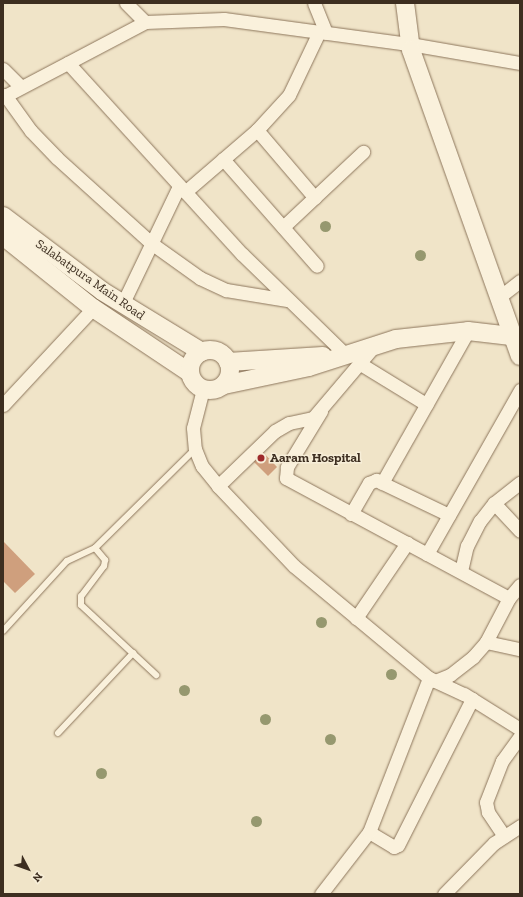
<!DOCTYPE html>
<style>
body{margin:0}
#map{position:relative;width:523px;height:897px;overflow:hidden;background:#f0e4c8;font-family:"Zilla Slab",serif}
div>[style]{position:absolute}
.building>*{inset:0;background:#cf9f7d}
.roads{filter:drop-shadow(0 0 1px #8d765c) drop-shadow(0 0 1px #8d765c)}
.lane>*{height:6px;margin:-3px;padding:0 3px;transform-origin:3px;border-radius:3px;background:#faf1dc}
.street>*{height:13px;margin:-6.5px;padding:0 6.5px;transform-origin:6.5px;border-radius:6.5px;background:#faf1dc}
.secondary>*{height:18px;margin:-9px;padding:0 9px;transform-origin:9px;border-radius:9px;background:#faf1dc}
.secondary>.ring{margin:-9px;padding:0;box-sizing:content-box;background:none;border:18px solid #faf1dc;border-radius:50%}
.trees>*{width:11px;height:11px;margin:-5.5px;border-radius:50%;background:#96986f}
.dots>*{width:11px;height:11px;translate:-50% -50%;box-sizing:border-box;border:2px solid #f7eed8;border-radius:50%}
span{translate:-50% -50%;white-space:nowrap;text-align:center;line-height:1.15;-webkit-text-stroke:3px #f7eed8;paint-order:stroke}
.street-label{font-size:13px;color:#3d2e20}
.poi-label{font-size:13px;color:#3d2e20;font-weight:700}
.left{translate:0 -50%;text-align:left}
.frame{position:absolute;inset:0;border:4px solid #3d2e20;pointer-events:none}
.north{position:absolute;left:8px;top:849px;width:40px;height:40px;-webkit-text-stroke:3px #f7eed8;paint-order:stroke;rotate:131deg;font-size:11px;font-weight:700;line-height:16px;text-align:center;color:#3d2e20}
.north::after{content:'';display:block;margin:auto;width:14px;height:18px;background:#3d2e20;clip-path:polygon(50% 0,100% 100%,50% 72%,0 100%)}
</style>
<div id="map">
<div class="building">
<i style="clip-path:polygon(260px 449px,277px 467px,268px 476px,250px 458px)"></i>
<i style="clip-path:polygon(3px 541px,35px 574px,15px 593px,3px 581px)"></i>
</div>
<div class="roads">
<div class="lane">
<i style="left:95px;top:548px;width:16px;rotate:50deg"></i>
<i style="left:105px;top:560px;width:6px;rotate:99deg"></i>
<i style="left:104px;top:566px;width:38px;rotate:127deg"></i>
<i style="left:81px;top:596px;width:9px;rotate:90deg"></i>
<i style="left:81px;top:605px;width:103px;rotate:43deg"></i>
<i style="left:3px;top:631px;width:95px;rotate:-47.6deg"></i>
<i style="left:67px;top:561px;width:31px;rotate:-25deg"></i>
<i style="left:95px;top:548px;width:141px;rotate:-44.7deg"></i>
<i style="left:58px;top:733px;width:110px;rotate:-46.8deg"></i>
</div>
<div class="street">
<i style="left:126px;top:3px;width:27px;rotate:45deg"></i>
<i style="left:314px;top:3px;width:32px;rotate:68deg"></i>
<i style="left:68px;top:63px;width:258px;rotate:47.7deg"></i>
<i style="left:242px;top:254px;width:144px;rotate:44.2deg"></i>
<i style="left:3px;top:69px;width:25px;rotate:45deg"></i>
<i style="left:5px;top:95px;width:44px;rotate:54.2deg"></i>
<i style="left:31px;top:131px;width:37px;rotate:46deg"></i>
<i style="left:57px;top:158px;width:127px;rotate:42.1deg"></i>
<i style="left:151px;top:243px;width:60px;rotate:35.5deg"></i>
<i style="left:200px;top:278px;width:29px;rotate:25deg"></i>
<i style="left:226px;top:290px;width:62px;rotate:9.3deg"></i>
<i style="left:3px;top:97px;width:161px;rotate:-27.8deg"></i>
<i style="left:145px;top:22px;width:79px;rotate:-2.2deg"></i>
<i style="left:224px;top:19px;width:188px;rotate:7.7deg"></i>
<i style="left:410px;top:44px;width:112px;rotate:9.8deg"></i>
<i style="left:257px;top:130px;width:89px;rotate:49.5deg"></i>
<i style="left:223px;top:159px;width:142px;rotate:48.7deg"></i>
<i style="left:185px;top:192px;width:95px;rotate:-40.7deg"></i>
<i style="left:257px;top:130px;width:47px;rotate:-47.6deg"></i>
<i style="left:289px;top:95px;width:70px;rotate:-64.5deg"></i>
<i style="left:283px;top:227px;width:110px;rotate:-43.2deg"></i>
<i style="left:498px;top:298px;width:28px;rotate:-38deg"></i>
<i style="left:122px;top:305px;width:132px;rotate:-64.4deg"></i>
<i style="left:359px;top:363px;width:79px;rotate:31.5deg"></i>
<i style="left:203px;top:389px;width:40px;rotate:104.4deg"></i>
<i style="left:193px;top:428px;width:21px;rotate:85deg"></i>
<i style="left:195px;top:449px;width:18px;rotate:68deg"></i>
<i style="left:202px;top:466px;width:26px;rotate:51deg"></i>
<i style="left:218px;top:486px;width:110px;rotate:46.5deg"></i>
<i style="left:294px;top:566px;width:175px;rotate:39.7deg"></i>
<i style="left:429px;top:678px;width:38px;rotate:25deg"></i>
<i style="left:464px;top:694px;width:66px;rotate:32deg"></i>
<i style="left:3px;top:405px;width:132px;rotate:-47.1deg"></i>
<i style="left:321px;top:411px;width:66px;rotate:121.3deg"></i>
<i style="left:287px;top:467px;width:11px;rotate:95deg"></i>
<i style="left:286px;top:478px;width:253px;rotate:28.3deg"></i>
<i style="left:382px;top:483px;width:175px;rotate:-60.5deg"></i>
<i style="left:218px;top:486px;width:79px;rotate:-44deg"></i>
<i style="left:275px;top:431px;width:16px;rotate:-30deg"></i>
<i style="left:289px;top:423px;width:25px;rotate:-12deg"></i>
<i style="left:313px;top:418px;width:94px;rotate:-49.7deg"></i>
<i style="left:494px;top:503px;width:38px;rotate:47deg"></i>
<i style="left:351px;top:514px;width:36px;rotate:-60deg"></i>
<i style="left:369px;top:483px;width:8px;rotate:-23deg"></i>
<i style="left:376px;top:480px;width:81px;rotate:25.6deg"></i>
<i style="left:427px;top:554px;width:189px;rotate:-60.4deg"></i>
<i style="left:461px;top:571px;width:26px;rotate:-77deg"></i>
<i style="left:467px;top:546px;width:28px;rotate:-63deg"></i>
<i style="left:480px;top:521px;width:23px;rotate:-52deg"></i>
<i style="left:494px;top:503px;width:33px;rotate:-38deg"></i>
<i style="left:356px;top:618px;width:91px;rotate:-55.8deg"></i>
<i style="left:486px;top:642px;width:35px;rotate:12deg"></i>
<i style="left:435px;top:681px;width:16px;rotate:-22deg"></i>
<i style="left:450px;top:675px;width:29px;rotate:-38deg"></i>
<i style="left:473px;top:657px;width:20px;rotate:-49deg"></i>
<i style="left:486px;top:642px;width:50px;rotate:-62.4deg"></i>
<i style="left:509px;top:598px;width:17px;rotate:-50deg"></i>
<i style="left:369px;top:832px;width:29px;rotate:31deg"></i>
<i style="left:394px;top:847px;width:4px;rotate:-27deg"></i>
<i style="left:398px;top:845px;width:164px;rotate:-63.1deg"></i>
<i style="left:504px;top:836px;width:29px;rotate:-124deg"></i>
<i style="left:488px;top:812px;width:10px;rotate:-101deg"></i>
<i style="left:486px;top:802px;width:44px;rotate:-68.7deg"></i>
<i style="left:502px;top:761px;width:31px;rotate:-54deg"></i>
<i style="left:321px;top:894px;width:78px;rotate:-52.3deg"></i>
<i style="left:369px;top:832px;width:165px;rotate:-68.7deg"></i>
<i style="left:444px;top:894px;width:71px;rotate:-45.6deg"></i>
<i style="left:494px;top:843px;width:31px;rotate:-33deg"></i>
</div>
<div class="secondary">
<i style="left:405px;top:3px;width:47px;rotate:82.7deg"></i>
<i style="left:411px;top:50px;width:325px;rotate:70.4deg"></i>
<i style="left:3px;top:216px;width:124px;rotate:37.1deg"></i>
<i style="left:102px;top:291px;width:117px;rotate:31.4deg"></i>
<i style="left:3px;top:236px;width:115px;rotate:38.7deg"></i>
<i style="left:93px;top:308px;width:117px;rotate:33.8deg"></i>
<i class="ring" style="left:190px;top:350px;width:22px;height:22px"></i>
<i style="left:228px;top:362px;width:95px;rotate:-3.6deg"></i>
<i style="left:224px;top:385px;width:87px;rotate:-12deg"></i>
<i style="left:309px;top:367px;width:91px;rotate:-17.8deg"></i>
<i style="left:396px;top:339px;width:72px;rotate:-6.3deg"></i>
<i style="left:468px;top:331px;width:52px;rotate:6.6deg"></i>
</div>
</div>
<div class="trees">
<i style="left:325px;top:226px"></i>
<i style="left:420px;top:255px"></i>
<i style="left:321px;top:622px"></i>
<i style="left:391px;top:674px"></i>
<i style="left:184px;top:690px"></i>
<i style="left:265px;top:719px"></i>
<i style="left:330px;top:739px"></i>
<i style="left:101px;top:773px"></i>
<i style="left:256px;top:821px"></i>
</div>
<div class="dots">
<i style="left:261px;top:458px;background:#9e2a2b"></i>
</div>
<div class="street-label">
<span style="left:90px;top:280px;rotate:35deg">Salabatpura Main Road</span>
</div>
<div class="poi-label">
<span class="left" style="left:270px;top:458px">Aaram Hospital</span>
</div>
<div class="frame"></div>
<div class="north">N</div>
</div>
